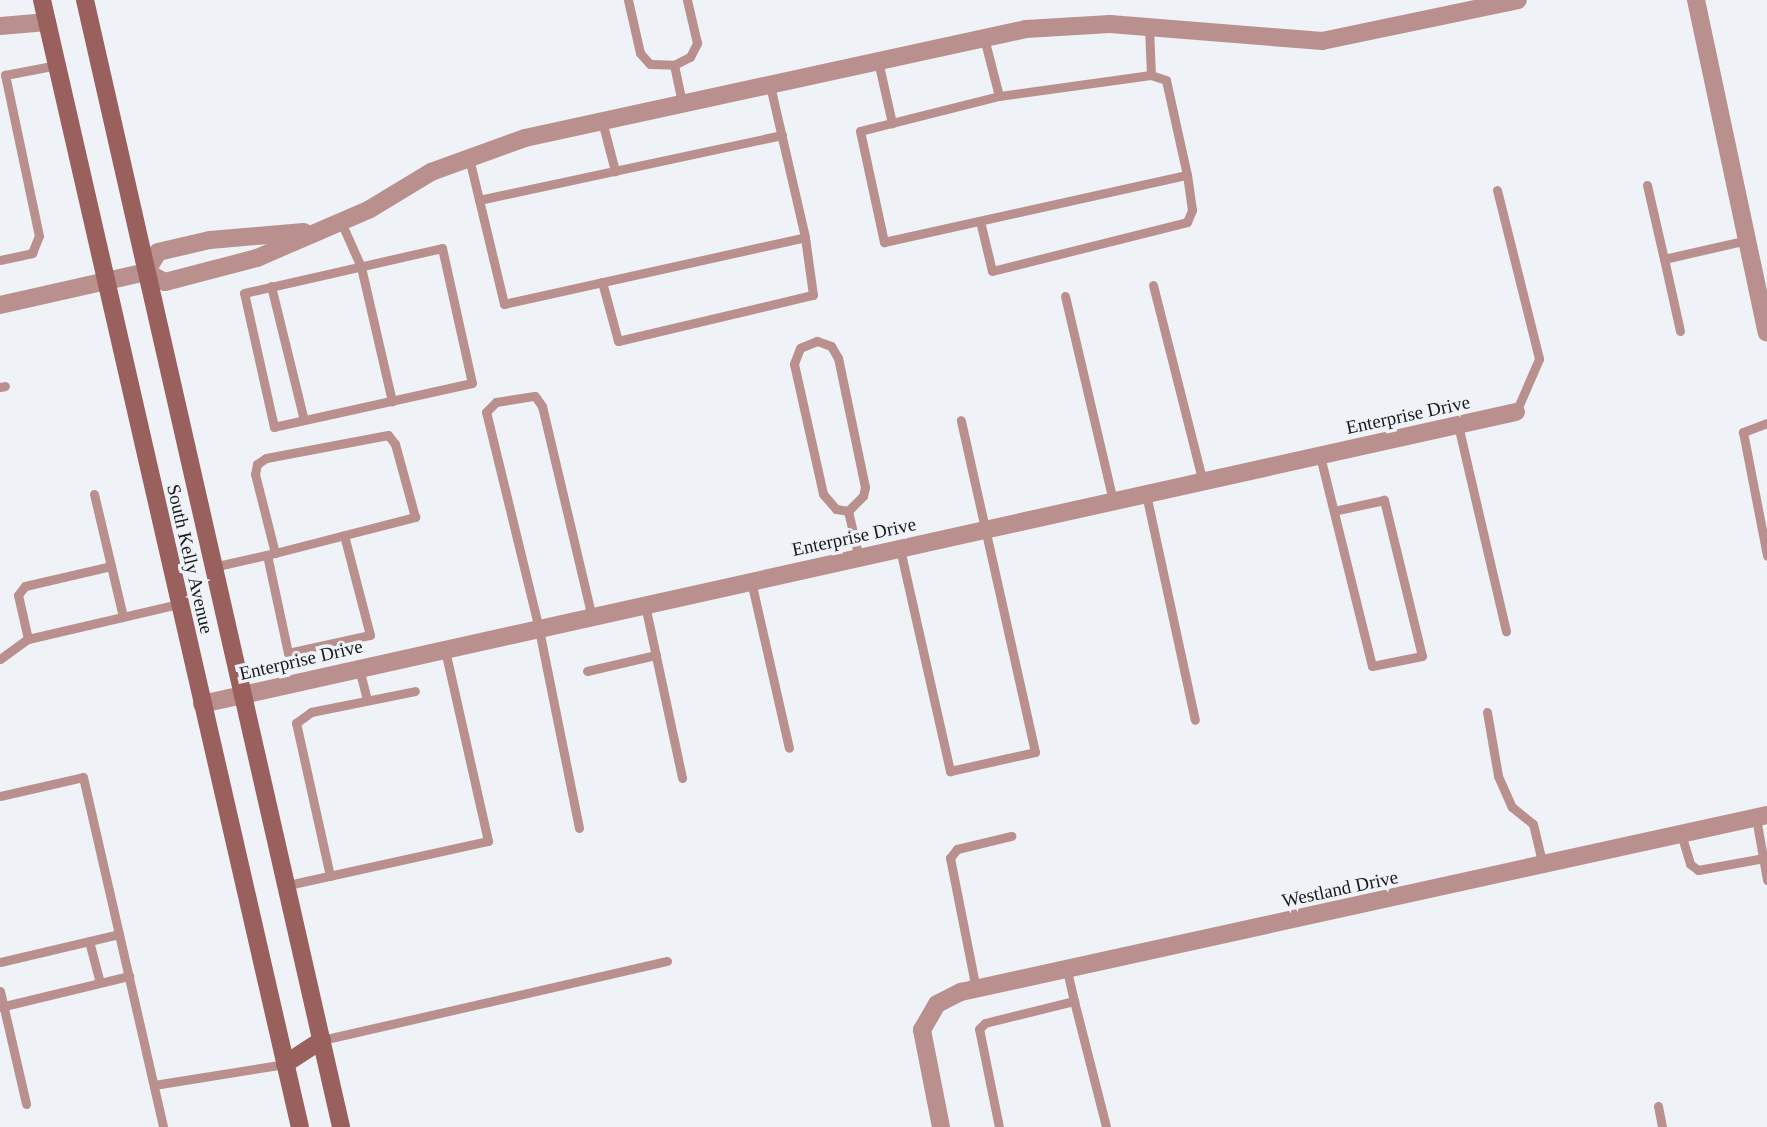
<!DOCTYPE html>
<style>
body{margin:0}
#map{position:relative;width:1767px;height:1127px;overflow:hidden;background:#eff3f8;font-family:"Times New Roman",serif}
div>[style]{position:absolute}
.service>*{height:9px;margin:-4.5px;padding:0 4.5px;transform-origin:4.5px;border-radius:4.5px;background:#b9908d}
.minor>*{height:18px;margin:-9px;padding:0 9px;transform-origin:9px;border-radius:9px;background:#b9908d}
.tertiary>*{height:18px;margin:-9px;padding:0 9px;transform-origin:9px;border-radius:9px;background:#b9908d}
.secondary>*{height:18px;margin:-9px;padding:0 9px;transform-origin:9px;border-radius:9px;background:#99605d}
span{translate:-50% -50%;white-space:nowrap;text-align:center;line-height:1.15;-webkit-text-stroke:7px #eff3f8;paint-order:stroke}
.street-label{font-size:19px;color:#18191b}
</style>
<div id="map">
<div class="service">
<i style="left:628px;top:0;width:54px;rotate:77.2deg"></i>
<i style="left:640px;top:53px;width:15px;rotate:48deg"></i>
<i style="left:650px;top:64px;width:24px;rotate:2deg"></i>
<i style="left:674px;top:65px;width:18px;rotate:-27deg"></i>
<i style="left:690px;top:57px;width:16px;rotate:-63deg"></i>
<i style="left:697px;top:43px;width:44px;rotate:-103.1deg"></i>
<i style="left:984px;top:38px;width:60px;rotate:75.5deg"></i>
<i style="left:999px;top:96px;width:153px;rotate:-7.9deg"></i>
<i style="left:1151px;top:75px;width:47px;rotate:-92.4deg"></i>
<i style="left:878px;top:61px;width:64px;rotate:77.3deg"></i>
<i style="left:674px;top:65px;width:40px;rotate:78deg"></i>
<i style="left:999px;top:96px;width:143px;rotate:165.9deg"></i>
<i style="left:860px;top:131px;width:114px;rotate:77.8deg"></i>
<i style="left:884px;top:242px;width:310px;rotate:-12.5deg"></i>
<i style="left:1187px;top:175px;width:97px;rotate:-102.5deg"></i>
<i style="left:1166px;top:80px;width:16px;rotate:-162deg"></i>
<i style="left:602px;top:121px;width:52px;rotate:75.4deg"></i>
<i style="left:469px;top:158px;width:150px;rotate:76.5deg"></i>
<i style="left:504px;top:304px;width:308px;rotate:-12.5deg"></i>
<i style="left:805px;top:237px;width:156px;rotate:-103deg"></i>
<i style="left:1647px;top:185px;width:76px;rotate:77.1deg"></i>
<i style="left:1497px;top:190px;width:174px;rotate:76deg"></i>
<i style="left:1539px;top:359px;width:58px;rotate:113.5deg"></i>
<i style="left:479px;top:200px;width:310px;rotate:-12.1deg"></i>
<i style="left:980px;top:221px;width:51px;rotate:76.5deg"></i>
<i style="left:992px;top:271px;width:201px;rotate:-14.1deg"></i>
<i style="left:1187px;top:222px;width:13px;rotate:-67deg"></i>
<i style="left:1192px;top:210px;width:35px;rotate:-98deg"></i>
<i style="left:341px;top:222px;width:49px;rotate:66deg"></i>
<i style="left:361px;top:267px;width:138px;rotate:77deg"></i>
<i style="left:442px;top:248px;width:138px;rotate:77.5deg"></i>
<i style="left:472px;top:383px;width:203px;rotate:167.5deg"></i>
<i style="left:274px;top:427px;width:137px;rotate:-102.6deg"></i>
<i style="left:244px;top:293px;width:203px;rotate:-12.8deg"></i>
<i style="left:0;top:260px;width:33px;rotate:-12deg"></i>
<i style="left:32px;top:253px;width:18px;rotate:-68deg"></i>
<i style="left:39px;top:236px;width:165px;rotate:-101.9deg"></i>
<i style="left:5px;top:75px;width:53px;rotate:-10.9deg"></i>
<i style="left:602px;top:282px;width:61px;rotate:74.8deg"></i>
<i style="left:618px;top:341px;width:200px;rotate:-13.3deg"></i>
<i style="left:813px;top:295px;width:59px;rotate:-97.9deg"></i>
<i style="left:1153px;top:285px;width:203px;rotate:75.8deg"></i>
<i style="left:271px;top:286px;width:138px;rotate:76.2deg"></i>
<i style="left:1065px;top:296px;width:211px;rotate:76.8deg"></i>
<i style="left:1680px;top:331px;width:74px;rotate:-102.5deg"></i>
<i style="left:1664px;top:259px;width:85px;rotate:-12.9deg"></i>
<i style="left:0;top:387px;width:5px;rotate:-11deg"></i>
<i style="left:1767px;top:423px;width:26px;rotate:159deg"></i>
<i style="left:1743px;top:432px;width:126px;rotate:79deg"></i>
<i style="left:1458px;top:425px;width:212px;rotate:76.9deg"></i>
<i style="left:1320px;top:456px;width:216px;rotate:76.1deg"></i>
<i style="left:1372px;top:666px;width:51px;rotate:-11.3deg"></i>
<i style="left:1422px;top:656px;width:161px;rotate:-103.7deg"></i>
<i style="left:1384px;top:500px;width:51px;rotate:167.6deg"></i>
<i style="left:94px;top:494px;width:126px;rotate:76.7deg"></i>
<i style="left:1146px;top:494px;width:231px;rotate:77.8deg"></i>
<i style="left:848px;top:511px;width:21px;rotate:-45deg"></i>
<i style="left:863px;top:496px;width:9px;rotate:-77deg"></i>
<i style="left:865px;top:487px;width:132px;rotate:-101.8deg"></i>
<i style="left:838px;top:358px;width:14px;rotate:-120deg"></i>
<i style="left:831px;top:346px;width:15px;rotate:-160deg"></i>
<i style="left:817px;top:341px;width:18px;rotate:158deg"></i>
<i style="left:800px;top:348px;width:17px;rotate:111deg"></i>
<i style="left:794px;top:364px;width:133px;rotate:77.4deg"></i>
<i style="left:823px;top:494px;width:20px;rotate:49deg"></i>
<i style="left:836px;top:509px;width:12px;rotate:9deg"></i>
<i style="left:848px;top:511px;width:48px;rotate:76.8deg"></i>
<i style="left:900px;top:549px;width:228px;rotate:77.3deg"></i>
<i style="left:950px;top:771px;width:87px;rotate:-12.6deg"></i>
<i style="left:1035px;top:752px;width:340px;rotate:-102.6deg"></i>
<i style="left:267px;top:555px;width:100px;rotate:77.9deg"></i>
<i style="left:288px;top:653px;width:84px;rotate:-12.4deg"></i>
<i style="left:370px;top:635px;width:103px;rotate:-104.6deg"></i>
<i style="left:213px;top:567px;width:64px;rotate:-12.7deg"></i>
<i style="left:275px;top:553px;width:145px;rotate:-14.4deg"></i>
<i style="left:415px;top:517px;width:76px;rotate:-105.3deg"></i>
<i style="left:395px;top:444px;width:11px;rotate:-128deg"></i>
<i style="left:388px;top:435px;width:124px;rotate:169.3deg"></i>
<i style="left:266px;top:458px;width:11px;rotate:146deg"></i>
<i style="left:257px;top:464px;width:10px;rotate:101deg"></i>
<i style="left:255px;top:474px;width:81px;rotate:75.8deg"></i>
<i style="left:751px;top:581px;width:171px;rotate:77.2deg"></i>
<i style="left:645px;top:605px;width:177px;rotate:77.9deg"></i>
<i style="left:28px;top:639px;width:45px;rotate:-102.8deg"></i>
<i style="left:18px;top:595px;width:11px;rotate:-52deg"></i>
<i style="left:25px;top:586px;width:88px;rotate:-13.1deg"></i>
<i style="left:0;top:659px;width:34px;rotate:-36deg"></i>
<i style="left:28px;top:639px;width:155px;rotate:-13.1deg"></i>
<i style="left:359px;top:668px;width:33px;rotate:76deg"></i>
<i style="left:587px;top:671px;width:71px;rotate:-13.1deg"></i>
<i style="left:1487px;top:712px;width:65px;rotate:80.2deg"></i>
<i style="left:1498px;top:776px;width:34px;rotate:66deg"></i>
<i style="left:1512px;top:807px;width:27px;rotate:39deg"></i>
<i style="left:1533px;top:824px;width:43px;rotate:76.6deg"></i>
<i style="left:0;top:796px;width:85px;rotate:-12.9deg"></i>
<i style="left:83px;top:777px;width:359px;rotate:77.1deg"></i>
<i style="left:1756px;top:818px;width:63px;rotate:79.9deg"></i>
<i style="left:579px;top:828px;width:203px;rotate:-101.4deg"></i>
<i style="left:539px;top:629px;width:223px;rotate:-103.7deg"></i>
<i style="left:486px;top:412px;width:14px;rotate:-45deg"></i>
<i style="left:496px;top:402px;width:39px;rotate:-9deg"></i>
<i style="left:535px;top:396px;width:12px;rotate:55deg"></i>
<i style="left:542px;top:406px;width:217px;rotate:76.7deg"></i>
<i style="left:1681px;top:834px;width:31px;rotate:73deg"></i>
<i style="left:1690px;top:864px;width:10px;rotate:37deg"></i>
<i style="left:1698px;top:870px;width:67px;rotate:-10.3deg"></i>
<i style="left:330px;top:876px;width:157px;rotate:-102.5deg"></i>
<i style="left:296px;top:723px;width:19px;rotate:-36deg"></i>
<i style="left:311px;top:712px;width:106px;rotate:-11.4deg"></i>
<i style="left:288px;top:885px;width:205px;rotate:-12.4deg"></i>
<i style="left:488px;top:841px;width:196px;rotate:-102.7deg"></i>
<i style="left:89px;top:941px;width:43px;rotate:75.3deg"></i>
<i style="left:0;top:962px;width:122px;rotate:-13.2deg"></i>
<i style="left:976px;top:989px;width:134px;rotate:-101.2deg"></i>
<i style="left:950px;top:858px;width:11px;rotate:-52deg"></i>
<i style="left:957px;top:849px;width:56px;rotate:-13.5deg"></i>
<i style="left:0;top:991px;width:116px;rotate:77deg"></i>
<i style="left:1074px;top:1001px;width:130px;rotate:75.7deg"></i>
<i style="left:0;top:1007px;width:133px;rotate:-13.5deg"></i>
<i style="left:322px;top:1040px;width:354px;rotate:-12.9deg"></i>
<i style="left:154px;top:1085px;width:133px;rotate:-9.1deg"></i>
<i style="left:1658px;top:1106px;width:21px;rotate:79deg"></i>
<i style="left:999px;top:1127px;width:100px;rotate:-101.5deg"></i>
<i style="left:979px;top:1029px;width:8px;rotate:-45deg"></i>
<i style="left:985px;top:1023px;width:92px;rotate:-13.9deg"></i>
<i style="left:1074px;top:1001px;width:32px;rotate:-103deg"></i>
</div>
<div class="minor">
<i style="left:0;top:26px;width:47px;rotate:-4.9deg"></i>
<i style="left:146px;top:272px;width:21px;rotate:28deg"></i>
<i style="left:165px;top:282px;width:95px;rotate:-14.6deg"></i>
<i style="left:257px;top:258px;width:123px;rotate:-23.4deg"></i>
<i style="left:370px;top:209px;width:71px;rotate:-31.2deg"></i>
<i style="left:431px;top:172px;width:100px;rotate:-19.9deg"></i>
<i style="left:525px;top:138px;width:513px;rotate:-12.27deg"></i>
<i style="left:1026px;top:29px;width:84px;rotate:-3.4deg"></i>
<i style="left:1110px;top:24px;width:213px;rotate:4.6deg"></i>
<i style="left:1322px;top:41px;width:200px;rotate:-11.8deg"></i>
<i style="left:146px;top:272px;width:23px;rotate:-59deg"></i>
<i style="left:158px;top:252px;width:53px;rotate:-13deg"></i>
<i style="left:210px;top:240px;width:94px;rotate:-4.9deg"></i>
<i style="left:0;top:305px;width:150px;rotate:-12.7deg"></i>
<i style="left:202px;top:704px;width:1346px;rotate:-12.53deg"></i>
<i style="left:941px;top:1127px;width:99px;rotate:-101.1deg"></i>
<i style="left:922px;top:1030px;width:30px;rotate:-60deg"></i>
<i style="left:937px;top:1004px;width:27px;rotate:-27deg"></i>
<i style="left:961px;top:992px;width:825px;rotate:-12.39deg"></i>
</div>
<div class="tertiary">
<i style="left:1696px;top:0;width:340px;rotate:78deg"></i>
</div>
<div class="secondary">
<i style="left:42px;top:0;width:1156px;rotate:77.11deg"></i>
<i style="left:85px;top:0;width:1156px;rotate:77.2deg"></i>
<i style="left:285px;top:1064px;width:44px;rotate:-33deg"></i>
</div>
<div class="street-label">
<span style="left:1408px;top:415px;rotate:-12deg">Enterprise Drive</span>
<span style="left:854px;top:537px;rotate:-12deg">Enterprise Drive</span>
<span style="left:190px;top:559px;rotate:77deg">South Kelly Avenue</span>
<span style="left:301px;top:660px;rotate:-13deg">Enterprise Drive</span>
<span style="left:1340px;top:889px;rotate:-12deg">Westland Drive</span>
</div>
</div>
